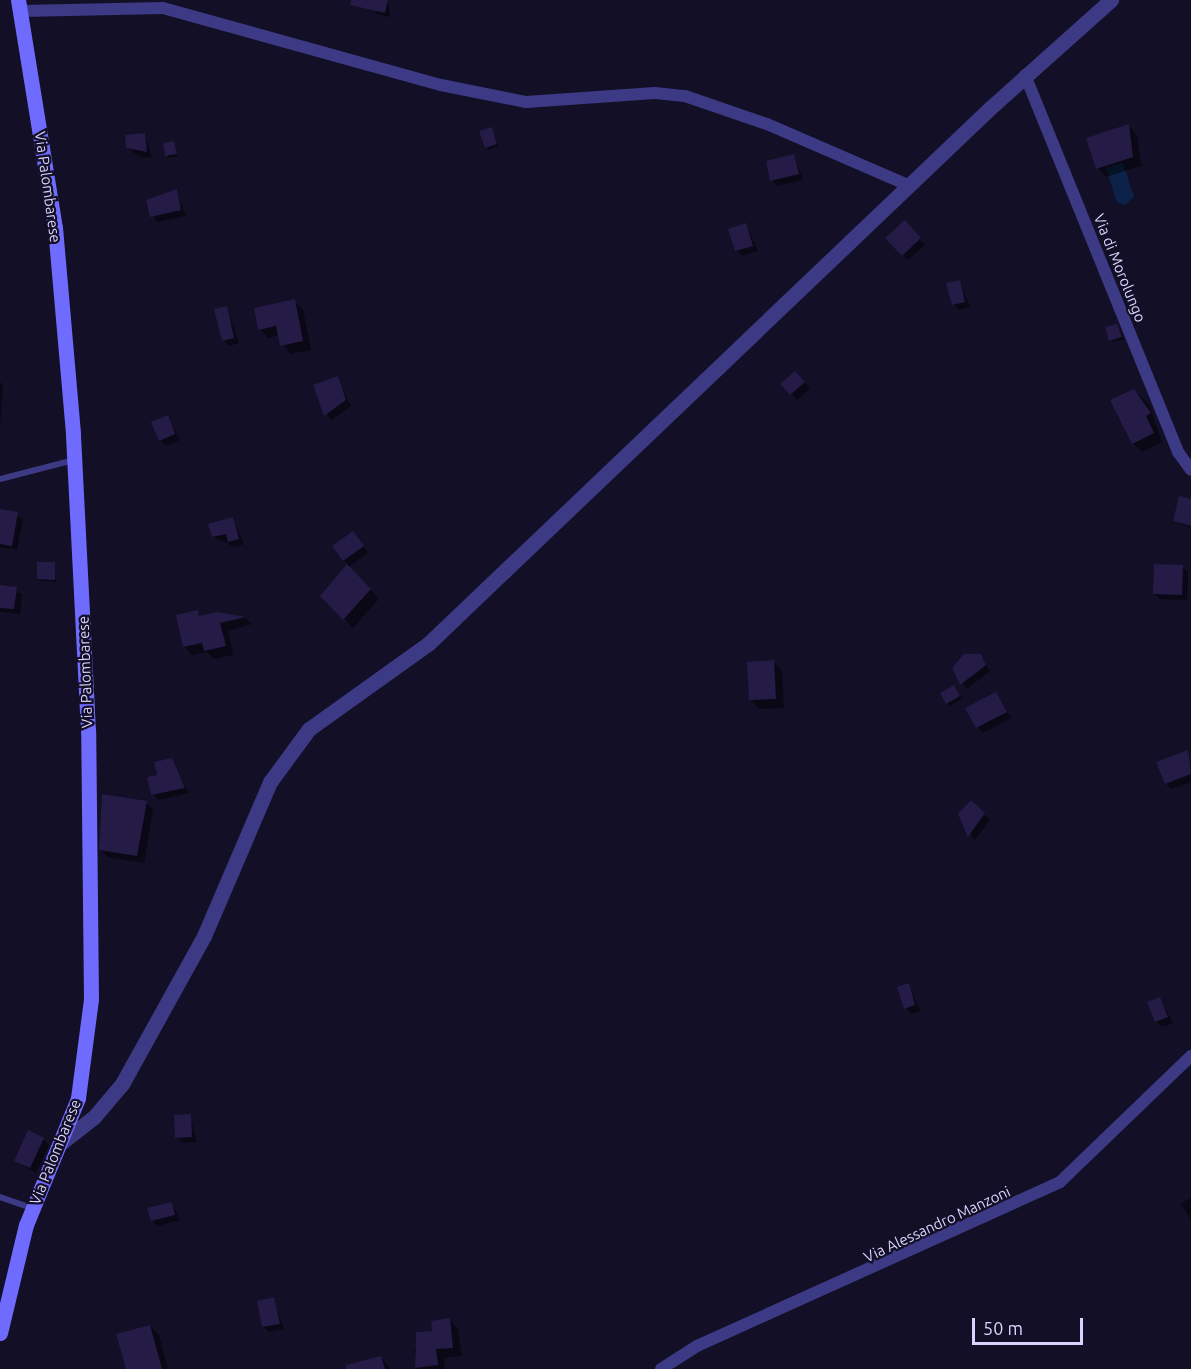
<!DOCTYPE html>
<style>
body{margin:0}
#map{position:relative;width:1191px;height:1369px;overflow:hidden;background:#130f26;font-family:Ubuntu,sans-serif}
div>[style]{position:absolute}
.water>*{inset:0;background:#0c2248}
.shadow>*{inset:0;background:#0007}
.building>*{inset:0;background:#241b47}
.service>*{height:6px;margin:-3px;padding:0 3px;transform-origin:3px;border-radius:3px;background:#3d3a85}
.minor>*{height:12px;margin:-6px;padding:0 6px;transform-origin:6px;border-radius:6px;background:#3d3a85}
.tertiary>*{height:15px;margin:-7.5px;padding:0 7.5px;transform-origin:7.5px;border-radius:7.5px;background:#3d3a85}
.secondary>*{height:15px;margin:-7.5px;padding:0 7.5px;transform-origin:7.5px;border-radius:7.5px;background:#6f6bff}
span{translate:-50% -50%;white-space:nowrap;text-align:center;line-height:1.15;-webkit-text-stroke:4.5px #130f26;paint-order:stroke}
.street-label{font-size:15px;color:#d9d4ff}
.scale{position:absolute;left:972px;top:1318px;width:111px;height:27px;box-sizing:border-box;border:3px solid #d9d4ff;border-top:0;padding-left:8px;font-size:18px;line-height:21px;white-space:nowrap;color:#d9d4ff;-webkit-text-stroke:4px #130f26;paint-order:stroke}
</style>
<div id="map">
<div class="water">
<i style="clip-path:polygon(1123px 163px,1134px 197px,1125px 205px,1117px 202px,1106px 168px)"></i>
</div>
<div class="shadow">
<i style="clip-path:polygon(372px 0,388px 0,390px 17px,376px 14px)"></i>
<i style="clip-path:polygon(1128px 126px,1137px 135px,1141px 166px,1106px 177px,1097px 168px)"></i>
<i style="clip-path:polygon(492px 129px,499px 146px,488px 150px,486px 147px)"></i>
<i style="clip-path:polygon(145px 135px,152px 157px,142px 158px,127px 148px)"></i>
<i style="clip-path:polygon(174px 143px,178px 156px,169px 158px,167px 155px)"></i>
<i style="clip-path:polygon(794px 156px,803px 180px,777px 186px,772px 180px)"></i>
<i style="clip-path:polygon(176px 191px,186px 216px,157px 222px,148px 201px)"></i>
<i style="clip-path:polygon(905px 223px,925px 245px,908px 260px,888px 238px)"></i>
<i style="clip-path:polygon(746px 225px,758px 251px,742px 256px,737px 251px)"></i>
<i style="clip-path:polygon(959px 281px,970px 307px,959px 310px,953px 304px)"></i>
<i style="clip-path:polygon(294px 301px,303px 310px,311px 350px,290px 354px,279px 335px,268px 338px,259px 329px)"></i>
<i style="clip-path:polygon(226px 308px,239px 343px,229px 346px,223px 340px)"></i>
<i style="clip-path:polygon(1117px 326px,1124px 339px,1112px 342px,1110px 340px)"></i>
<i style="clip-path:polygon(337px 378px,351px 406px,331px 421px,315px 386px)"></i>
<i style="clip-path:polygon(801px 378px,810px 389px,797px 400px,782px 384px)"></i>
<i style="clip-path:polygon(0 382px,3px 385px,0 425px)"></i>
<i style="clip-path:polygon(1134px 391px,1149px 404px,1162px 442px,1142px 452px,1133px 443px)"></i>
<i style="clip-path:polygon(167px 417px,180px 440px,166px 446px,160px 440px)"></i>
<i style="clip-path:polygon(1180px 498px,1191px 499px,1191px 528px,1174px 521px)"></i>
<i style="clip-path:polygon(0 511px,23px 519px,17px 550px,0 547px)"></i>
<i style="clip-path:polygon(233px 519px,244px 544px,235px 547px,213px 537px)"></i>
<i style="clip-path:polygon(358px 539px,368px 553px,348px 567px,379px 599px,353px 628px,322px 596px,348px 564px,344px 560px)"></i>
<i style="clip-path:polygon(54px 564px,56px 582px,41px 581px,38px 579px)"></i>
<i style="clip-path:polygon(1182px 567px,1188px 572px,1187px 600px,1160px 599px,1154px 593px)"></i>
<i style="clip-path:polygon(0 587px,22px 594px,20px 614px,0 612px)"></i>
<i style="clip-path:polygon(177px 617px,245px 617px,252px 624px,228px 631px,233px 655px,214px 659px,207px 652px,192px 655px,184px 646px)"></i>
<i style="clip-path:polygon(980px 656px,990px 671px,967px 689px,954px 668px)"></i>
<i style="clip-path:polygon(773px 662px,782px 670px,784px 708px,759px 709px,751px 700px)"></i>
<i style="clip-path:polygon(954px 687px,962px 699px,949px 706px,947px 703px)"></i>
<i style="clip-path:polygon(996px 693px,1011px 718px,983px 733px,977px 727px)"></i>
<i style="clip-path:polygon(1188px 752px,1191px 782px,1171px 789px,1166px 784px)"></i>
<i style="clip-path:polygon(171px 760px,189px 793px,158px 800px,153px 794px)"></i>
<i style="clip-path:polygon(146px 802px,153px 810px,144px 863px,108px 857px,101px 850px)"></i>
<i style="clip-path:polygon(971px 802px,990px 820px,974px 841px,960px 814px)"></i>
<i style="clip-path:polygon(909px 985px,920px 1011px,911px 1014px,905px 1008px)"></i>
<i style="clip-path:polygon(1160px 998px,1173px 1023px,1162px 1027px,1156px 1021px)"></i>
<i style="clip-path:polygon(190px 1116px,197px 1142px,182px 1143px,176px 1137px)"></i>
<i style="clip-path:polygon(43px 1139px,49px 1145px,36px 1173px,15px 1161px)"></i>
<i style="clip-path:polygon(1191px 1197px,1191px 1220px,1181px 1204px)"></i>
<i style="clip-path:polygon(172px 1204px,180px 1220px,158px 1226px,152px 1220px)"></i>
<i style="clip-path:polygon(273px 1299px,284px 1329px,269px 1332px,264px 1327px)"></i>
<i style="clip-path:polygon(450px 1320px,458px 1329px,462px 1356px,444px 1358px,445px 1369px,417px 1369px,414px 1349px)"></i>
<i style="clip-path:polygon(150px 1326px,159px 1335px,168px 1369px,127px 1369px)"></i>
<i style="clip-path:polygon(381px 1357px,390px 1369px,369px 1369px)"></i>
</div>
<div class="building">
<i style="clip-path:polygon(351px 0,388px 0,385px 13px,350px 5px)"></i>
<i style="clip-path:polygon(1129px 124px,1133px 157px,1096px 169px,1086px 138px)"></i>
<i style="clip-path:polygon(492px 127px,497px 144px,485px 148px,479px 131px)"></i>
<i style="clip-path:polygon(145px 133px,147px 152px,126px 148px,125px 135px)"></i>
<i style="clip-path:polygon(174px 141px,177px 154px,165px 156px,163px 143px)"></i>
<i style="clip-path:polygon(794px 154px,799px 174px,770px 181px,766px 161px)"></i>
<i style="clip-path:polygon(177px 189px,181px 210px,150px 217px,146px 200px)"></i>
<i style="clip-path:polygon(905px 220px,921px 238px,902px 256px,885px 238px)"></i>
<i style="clip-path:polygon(746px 223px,753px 246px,735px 251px,728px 229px)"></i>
<i style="clip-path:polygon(960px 280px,965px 302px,952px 305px,946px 283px)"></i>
<i style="clip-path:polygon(295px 299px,303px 341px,280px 346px,276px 326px,258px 330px,254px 308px)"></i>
<i style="clip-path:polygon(227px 306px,234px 338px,222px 341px,214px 309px)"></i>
<i style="clip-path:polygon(1117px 324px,1122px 337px,1109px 341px,1105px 327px)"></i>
<i style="clip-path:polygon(795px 371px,805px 382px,790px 395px,780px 384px)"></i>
<i style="clip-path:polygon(338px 376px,346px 400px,324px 416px,313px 385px)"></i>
<i style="clip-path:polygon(1134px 389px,1151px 413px,1146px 416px,1154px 433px,1132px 444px,1110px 400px)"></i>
<i style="clip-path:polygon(168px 415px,175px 434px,159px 441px,151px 422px)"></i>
<i style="clip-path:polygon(1179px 496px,1191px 499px,1191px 526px,1173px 521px)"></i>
<i style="clip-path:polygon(0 509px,18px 512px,12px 546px,0 544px)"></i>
<i style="clip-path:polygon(233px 517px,239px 539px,228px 542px,226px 534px,212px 537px,208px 524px)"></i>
<i style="clip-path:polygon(353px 531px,364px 546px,343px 561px,332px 546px)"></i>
<i style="clip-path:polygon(37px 562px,55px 562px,55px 580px,37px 579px)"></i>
<i style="clip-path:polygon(347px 564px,371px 589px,343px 620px,320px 596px)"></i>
<i style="clip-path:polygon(1154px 564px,1183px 565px,1182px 595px,1153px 594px)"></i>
<i style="clip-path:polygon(0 585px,17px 587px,14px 609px,0 608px)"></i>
<i style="clip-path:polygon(198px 610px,199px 616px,218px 612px,246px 617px,220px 623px,226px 646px,204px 651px,202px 643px,183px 647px,176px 615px)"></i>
<i style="clip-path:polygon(964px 654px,981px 654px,986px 665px,960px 685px,952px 668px)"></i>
<i style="clip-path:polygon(774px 660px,776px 699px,749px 700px,747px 662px)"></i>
<i style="clip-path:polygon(954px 685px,960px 696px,946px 704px,940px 693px)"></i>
<i style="clip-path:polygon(996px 692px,1007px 712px,976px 728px,965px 708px)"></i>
<i style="clip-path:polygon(1188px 750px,1191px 774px,1165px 784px,1156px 762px)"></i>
<i style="clip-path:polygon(172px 758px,185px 788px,151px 795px,147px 777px,157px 775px,154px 762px)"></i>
<i style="clip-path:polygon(102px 794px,147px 801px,137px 856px,99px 850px)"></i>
<i style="clip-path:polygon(971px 800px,985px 813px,968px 837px,958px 814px)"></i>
<i style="clip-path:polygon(909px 983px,915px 1005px,904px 1009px,897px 987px)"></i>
<i style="clip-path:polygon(1160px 997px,1168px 1017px,1155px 1022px,1147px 1002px)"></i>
<i style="clip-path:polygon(191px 1114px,192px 1137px,175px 1138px,174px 1115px)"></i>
<i style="clip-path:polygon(28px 1130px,44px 1138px,30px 1168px,14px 1161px)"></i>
<i style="clip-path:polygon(172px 1202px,175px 1215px,151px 1221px,147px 1208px)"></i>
<i style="clip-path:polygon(274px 1297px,280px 1324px,262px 1327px,257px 1301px)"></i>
<i style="clip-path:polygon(450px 1318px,453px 1348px,436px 1349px,438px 1365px,415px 1368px,416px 1332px,432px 1331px,431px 1321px)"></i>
<i style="clip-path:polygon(150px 1325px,162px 1369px,126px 1369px,116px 1334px)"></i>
<i style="clip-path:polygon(381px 1356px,385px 1369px,346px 1369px,346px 1365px)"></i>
</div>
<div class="service">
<i style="left:0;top:479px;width:76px;rotate:-14.4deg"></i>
<i style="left:0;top:1197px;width:34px;rotate:19deg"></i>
</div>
<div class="minor">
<i style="left:21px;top:11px;width:142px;rotate:-1.2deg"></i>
<i style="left:163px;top:8px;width:288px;rotate:15.5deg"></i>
<i style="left:441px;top:85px;width:87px;rotate:11.3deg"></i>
<i style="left:526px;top:102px;width:129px;rotate:-4deg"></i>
<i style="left:655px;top:93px;width:30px;rotate:6deg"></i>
<i style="left:685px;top:96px;width:87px;rotate:18.9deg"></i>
<i style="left:767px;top:124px;width:154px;rotate:23.4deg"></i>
<i style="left:1025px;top:75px;width:407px;rotate:67.9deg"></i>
<i style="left:1178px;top:452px;width:22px;rotate:54deg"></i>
<i style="left:661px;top:1369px;width:43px;rotate:-32.6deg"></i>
<i style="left:697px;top:1346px;width:398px;rotate:-24.3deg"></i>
<i style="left:1060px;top:1182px;width:182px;rotate:-43.9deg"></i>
</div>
<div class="tertiary">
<i style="left:62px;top:1142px;width:41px;rotate:-38deg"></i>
<i style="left:94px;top:1117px;width:43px;rotate:-49.7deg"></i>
<i style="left:122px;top:1084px;width:169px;rotate:-61deg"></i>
<i style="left:204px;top:936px;width:168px;rotate:-66.8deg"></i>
<i style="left:270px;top:782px;width:66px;rotate:-53.7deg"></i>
<i style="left:309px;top:729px;width:148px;rotate:-35.6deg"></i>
<i style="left:429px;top:643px;width:774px;rotate:-43.64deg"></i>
<i style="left:989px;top:109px;width:164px;rotate:-41.8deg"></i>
</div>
<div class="secondary">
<i style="left:0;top:1333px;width:111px;rotate:-76.5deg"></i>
<i style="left:26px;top:1225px;width:137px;rotate:-67.7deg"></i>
<i style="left:78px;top:1098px;width:100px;rotate:-82.5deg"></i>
<i style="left:91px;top:999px;width:268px;rotate:-90.6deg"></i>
<i style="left:88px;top:731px;width:298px;rotate:-92.9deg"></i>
<i style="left:73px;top:433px;width:206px;rotate:-95deg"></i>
<i style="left:55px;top:228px;width:231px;rotate:-99.2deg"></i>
</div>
<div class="street-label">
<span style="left:48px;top:187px;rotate:82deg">Via Palombarese</span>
<span style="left:1120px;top:268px;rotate:68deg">Via di Morolungo</span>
<span style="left:85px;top:672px;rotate:-92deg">Via Palombarese</span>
<span style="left:55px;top:1152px;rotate:-68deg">Via Palombarese</span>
<span style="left:937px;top:1224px;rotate:-25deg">Via Alessandro Manzoni</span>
</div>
<div class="scale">50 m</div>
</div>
